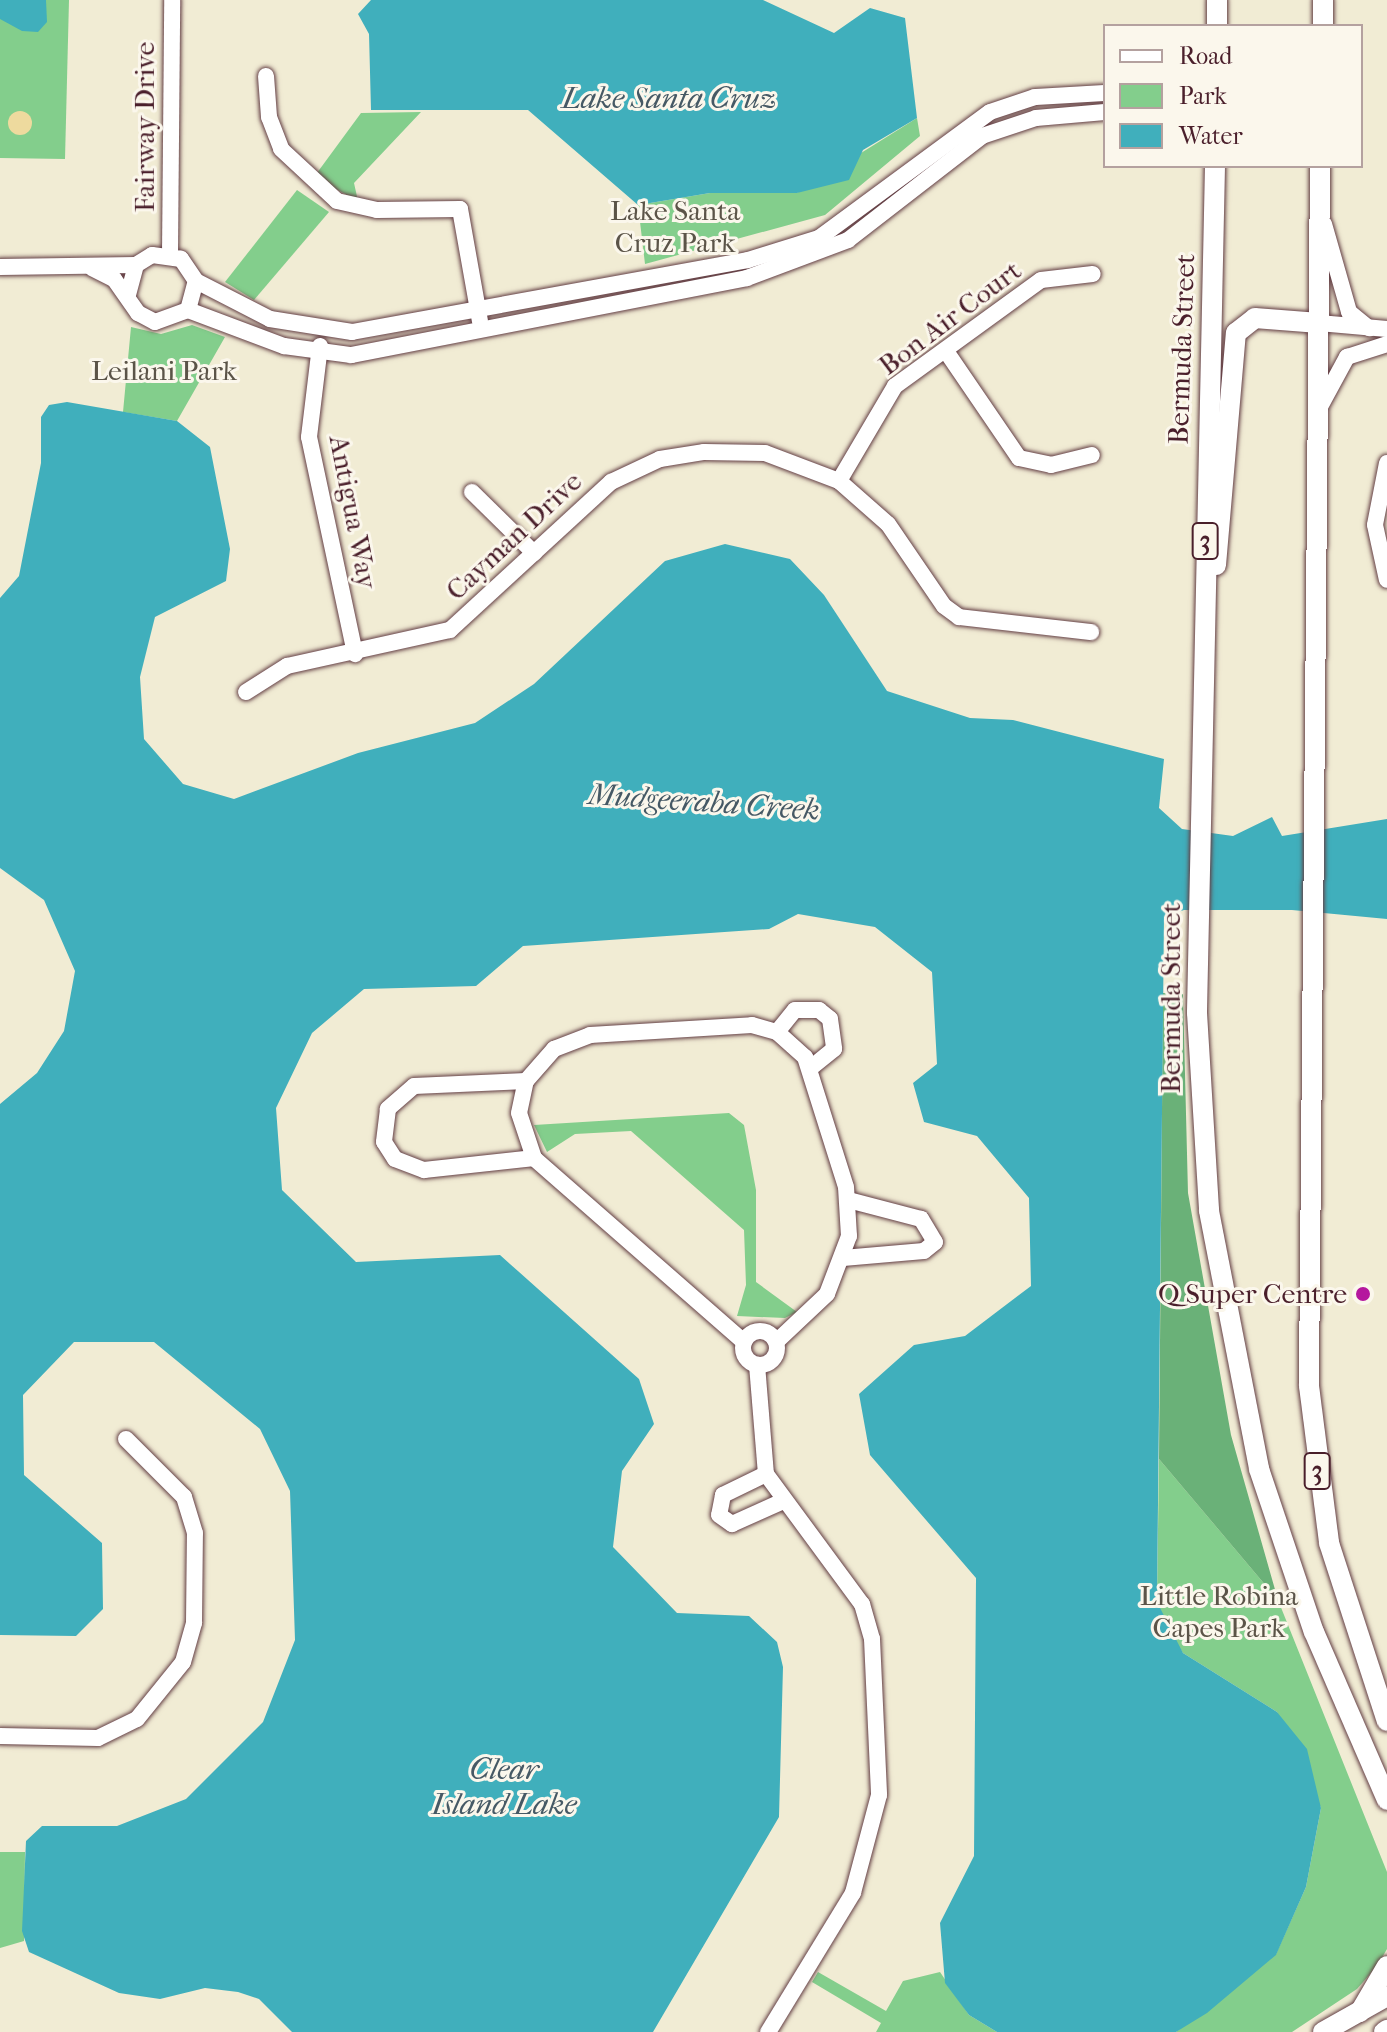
<!DOCTYPE html>
<style>
body{margin:0}
#map{position:relative;width:1387px;height:2032px;overflow:hidden;background:#f1ecd4;font-family:"IM FELL French Canon",serif}
div>[style]{position:absolute}
.green>*{inset:0;background:#83ce8c}
.forest>*{inset:0;background:#6ab178}
.sand>*{inset:0;background:#eeda9e}
.round{border-radius:50%}
.water>*{inset:0;background:#40afbc}
.roads{filter:drop-shadow(0 0 2px #633e44) drop-shadow(0 0 2px #633e44)}
.minor>*{height:16px;margin:-8px;padding:0 8px;transform-origin:8px;border-radius:8px;background:#fff}
.minor>.ring{margin:-8px;padding:0;box-sizing:content-box;background:none;border:16px solid #fff;border-radius:50%}
.major>*{height:20px;margin:-10px;padding:0 10px;transform-origin:10px;border-radius:10px;background:#fff}
.dots>*{width:22px;height:22px;translate:-50% -50%;box-sizing:border-box;border:4px solid #fbf7ec;border-radius:50%}
span{translate:-50% -50%;white-space:nowrap;text-align:center;line-height:1.15;-webkit-text-stroke:6px #fbf7ec;paint-order:stroke}
.shield-label span{padding:2px 6px;background:#fbf7ec;border:2px solid;border-radius:6px;-webkit-text-stroke-width:0}
.shield-label{font-size:26px;color:#4a1f2b;font-weight:700}
.street-label{font-size:28px;color:#4a1f2b}
.park-label{font-size:28px;color:#5b5448}
.poi-label{font-size:28px;color:#4a1f2b}
.right{translate:-100% -50%;text-align:right}
.water-label{font-size:30px;color:#465965;font-style:italic}
.legend{position:absolute;left:1103px;top:24px;width:260px;height:144px;box-sizing:border-box;background:#fbf7ec;border:2px solid #b4a19f;margin:0;padding:10px 14px;list-style:none;font-size:24px;color:#4a1f2b}
.legend li{display:flex;align-items:center;gap:16px;height:40px}
.legend b{width:40px;border:2px solid #b4a19f}
</style>
<div id="map">
<div class="green">
<i style="clip-path:polygon(0 0,69px 0,65px 159px,0 158px)"></i>
<i style="clip-path:polygon(421px 112px,354px 183px,358px 201px,314px 177px,361px 113px)"></i>
<i style="clip-path:polygon(917px 118px,920px 136px,825px 215px,645px 264px,638px 205px,710px 193px,797px 193px)"></i>
<i style="clip-path:polygon(297px 190px,329px 212px,254px 300px,225px 282px)"></i>
<i style="clip-path:polygon(192px 325px,225px 337px,177px 421px,123px 412px,131px 327px,161px 334px)"></i>
<i style="clip-path:polygon(729px 1113px,744px 1125px,756px 1190px,756px 1282px,797px 1312px,785px 1318px,737px 1316px,746px 1285px,744px 1230px,631px 1131px,575px 1134px,547px 1152px,534px 1125px)"></i>
<i style="clip-path:polygon(1159px 1459px,1278px 1600px,1387px 1872px,1387px 1949px,1377px 1966px,1357px 1989px,1292px 2032px,1176px 2032px,1276px 1954px,1306px 1887px,1321px 1808px,1277px 1712px,1183px 1653px,1168px 1631px,1157px 1602px)"></i>
<i style="clip-path:polygon(0 1852px,25px 1852px,24px 1941px,0 1948px)"></i>
<i style="clip-path:polygon(818px 1972px,886px 2011px,903px 1981px,940px 1972px,969px 2015px,997px 2032px,876px 2032px,881px 2023px,812px 1982px)"></i>
</div>
<div class="forest">
<i style="clip-path:polygon(1163px 993px,1183px 994px,1188px 1193px,1231px 1435px,1278px 1600px,1159px 1459px)"></i>
</div>
<div class="sand">
<i class="round" style="left:8px;top:111px;width:24px;height:24px"></i>
</div>
<div class="water">
<i style="clip-path:polygon(0 0,46px 0,47px 22px,38px 32px,22px 31px,0 19px)"></i>
<i style="clip-path:polygon(371px 0,763px 0,834px 33px,870px 8px,905px 18px,917px 118px,863px 150px,849px 180px,797px 193px,710px 193px,638px 205px,528px 110px,371px 110px,369px 34px,358px 14px)"></i>
<i style="clip-path:polygon(67px 402px,177px 421px,210px 447px,230px 549px,226px 581px,155px 617px,140px 677px,144px 739px,183px 784px,234px 799px,358px 753px,475px 723px,534px 684px,665px 561px,725px 544px,790px 559px,824px 595px,887px 691px,970px 718px,1013px 720px,1164px 759px,1159px 808px,1182px 829px,1233px 836px,1272px 817px,1282px 836px,1387px 819px,1387px 919px,1292px 910px,1184px 910px,1164px 917px,1157px 1602px,1183px 1653px,1277px 1712px,1307px 1749px,1321px 1808px,1306px 1887px,1276px 1955px,1207px 2013px,1176px 2032px,997px 2032px,969px 2015px,945px 1983px,940px 1923px,974px 1856px,976px 1578px,870px 1455px,859px 1394px,914px 1345px,965px 1336px,1031px 1286px,1029px 1198px,977px 1136px,924px 1122px,913px 1083px,937px 1064px,932px 972px,875px 927px,798px 914px,769px 929px,523px 946px,476px 986px,364px 989px,312px 1033px,276px 1108px,282px 1190px,356px 1262px,500px 1255px,639px 1379px,654px 1424px,622px 1471px,613px 1547px,677px 1613px,749px 1616px,777px 1642px,783px 1667px,779px 1817px,653px 2032px,292px 2032px,259px 1999px,238px 1992px,205px 1988px,160px 1999px,119px 1993px,29px 1952px,22px 1931px,26px 1841px,42px 1826px,117px 1826px,186px 1799px,263px 1722px,295px 1640px,290px 1491px,260px 1429px,154px 1342px,74px 1342px,23px 1395px,24px 1475px,102px 1543px,103px 1609px,76px 1636px,0 1635px,0 1104px,37px 1073px,64px 1031px,75px 971px,44px 900px,0 868px,0 598px,19px 576px,41px 463px,41px 417px,49px 405px)"></i>
</div>
<div class="roads">
<div class="minor">
<i style="left:266px;top:76px;width:41px;rotate:85.8deg"></i>
<i style="left:269px;top:117px;width:34px;rotate:69deg"></i>
<i style="left:281px;top:149px;width:76px;rotate:42.9deg"></i>
<i style="left:337px;top:201px;width:41px;rotate:12.7deg"></i>
<i style="left:377px;top:210px;width:83px;rotate:-0.7deg"></i>
<i style="left:460px;top:209px;width:114px;rotate:79.9deg"></i>
<i style="left:1324px;top:224px;width:91px;rotate:74.1deg"></i>
<i style="left:1349px;top:312px;width:26px;rotate:39deg"></i>
<i style="left:170px;top:254px;width:254px;rotate:-89.5deg"></i>
<i style="left:0;top:267px;width:136px;rotate:-0.8deg"></i>
<i style="left:92px;top:268px;width:25px;rotate:27deg"></i>
<i style="left:114px;top:279px;width:42px;rotate:54.8deg"></i>
<i style="left:138px;top:313px;width:19px;rotate:28deg"></i>
<i style="left:155px;top:322px;width:35px;rotate:-20deg"></i>
<i style="left:188px;top:310px;width:30px;rotate:-75deg"></i>
<i style="left:196px;top:281px;width:27px;rotate:-124deg"></i>
<i style="left:181px;top:259px;width:29px;rotate:-172deg"></i>
<i style="left:152px;top:255px;width:19px;rotate:148deg"></i>
<i style="left:136px;top:265px;width:31px;rotate:105deg"></i>
<i style="left:196px;top:281px;width:83px;rotate:27.2deg"></i>
<i style="left:270px;top:319px;width:83px;rotate:9deg"></i>
<i style="left:352px;top:332px;width:402px;rotate:-10.3deg"></i>
<i style="left:748px;top:260px;width:74px;rotate:-17.2deg"></i>
<i style="left:819px;top:238px;width:212px;rotate:-36.4deg"></i>
<i style="left:990px;top:112px;width:47px;rotate:-18.4deg"></i>
<i style="left:1035px;top:97px;width:70px;rotate:-3.3deg"></i>
<i style="left:188px;top:310px;width:103px;rotate:20.6deg"></i>
<i style="left:284px;top:346px;width:68px;rotate:7.7deg"></i>
<i style="left:351px;top:355px;width:403px;rotate:-11deg"></i>
<i style="left:747px;top:278px;width:108px;rotate:-20.6deg"></i>
<i style="left:848px;top:240px;width:170px;rotate:-37.8deg"></i>
<i style="left:982px;top:136px;width:57px;rotate:-18.4deg"></i>
<i style="left:1036px;top:118px;width:69px;rotate:-5deg"></i>
<i style="left:1319px;top:323px;width:68px;rotate:5deg"></i>
<i style="left:320px;top:346px;width:92px;rotate:96.9deg"></i>
<i style="left:309px;top:437px;width:222px;rotate:78deg"></i>
<i style="left:948px;top:354px;width:126px;rotate:55.7deg"></i>
<i style="left:1019px;top:458px;width:33px;rotate:12deg"></i>
<i style="left:1051px;top:465px;width:42px;rotate:-13.7deg"></i>
<i style="left:1321px;top:405px;width:55px;rotate:-61.6deg"></i>
<i style="left:1347px;top:357px;width:42px;rotate:-18deg"></i>
<i style="left:1387px;top:463px;width:63px;rotate:101deg"></i>
<i style="left:1375px;top:525px;width:56px;rotate:77.7deg"></i>
<i style="left:839px;top:481px;width:110px;rotate:-59.5deg"></i>
<i style="left:895px;top:386px;width:180px;rotate:-36deg"></i>
<i style="left:1041px;top:280px;width:52px;rotate:-6.6deg"></i>
<i style="left:472px;top:492px;width:87px;rotate:44.5deg"></i>
<i style="left:246px;top:692px;width:49px;rotate:-32.4deg"></i>
<i style="left:287px;top:666px;width:167px;rotate:-12.5deg"></i>
<i style="left:450px;top:630px;width:219px;rotate:-42.6deg"></i>
<i style="left:611px;top:482px;width:54px;rotate:-25.1deg"></i>
<i style="left:660px;top:459px;width:45px;rotate:-9deg"></i>
<i style="left:704px;top:452px;width:61px;rotate:0.9deg"></i>
<i style="left:765px;top:453px;width:79px;rotate:20.7deg"></i>
<i style="left:839px;top:481px;width:65px;rotate:41.3deg"></i>
<i style="left:888px;top:524px;width:99px;rotate:55.7deg"></i>
<i style="left:944px;top:606px;width:19px;rotate:36deg"></i>
<i style="left:959px;top:617px;width:133px;rotate:6.5deg"></i>
<i style="left:777px;top:1032px;width:28px;rotate:-51deg"></i>
<i style="left:795px;top:1010px;width:24px"></i>
<i style="left:819px;top:1010px;width:14px;rotate:39deg"></i>
<i style="left:830px;top:1019px;width:30px;rotate:82deg"></i>
<i style="left:834px;top:1049px;width:28px;rotate:141deg"></i>
<i style="left:526px;top:1081px;width:112px;rotate:177.4deg"></i>
<i style="left:414px;top:1086px;width:35px;rotate:139deg"></i>
<i style="left:388px;top:1109px;width:33px;rotate:97deg"></i>
<i style="left:384px;top:1142px;width:20px;rotate:57deg"></i>
<i style="left:395px;top:1159px;width:31px;rotate:21deg"></i>
<i style="left:424px;top:1170px;width:111px;rotate:-6.2deg"></i>
<i style="left:843px;top:1258px;width:81px;rotate:-4.9deg"></i>
<i style="left:924px;top:1251px;width:14px;rotate:-39deg"></i>
<i style="left:935px;top:1242px;width:27px;rotate:-121deg"></i>
<i style="left:921px;top:1219px;width:75px;rotate:-165.4deg"></i>
<i class="ring" style="left:743px;top:1331px;width:18px;height:18px"></i>
<i style="left:744px;top:1342px;width:279px;rotate:-138.8deg"></i>
<i style="left:534px;top:1158px;width:47px;rotate:-108.4deg"></i>
<i style="left:519px;top:1113px;width:33px;rotate:-78deg"></i>
<i style="left:526px;top:1081px;width:43px;rotate:-48.8deg"></i>
<i style="left:554px;top:1049px;width:39px;rotate:-21deg"></i>
<i style="left:590px;top:1035px;width:162px;rotate:-3.5deg"></i>
<i style="left:752px;top:1025px;width:26px;rotate:16deg"></i>
<i style="left:777px;top:1032px;width:38px;rotate:42deg"></i>
<i style="left:805px;top:1057px;width:136px;rotate:72.5deg"></i>
<i style="left:846px;top:1187px;width:49px;rotate:86.5deg"></i>
<i style="left:849px;top:1236px;width:62px;rotate:110.8deg"></i>
<i style="left:827px;top:1294px;width:70px;rotate:136.7deg"></i>
<i style="left:757px;top:1365px;width:109px;rotate:85.3deg"></i>
<i style="left:766px;top:1474px;width:162px;rotate:53.6deg"></i>
<i style="left:862px;top:1604px;width:36px;rotate:74deg"></i>
<i style="left:872px;top:1639px;width:156px;rotate:87.4deg"></i>
<i style="left:879px;top:1795px;width:101px;rotate:104.9deg"></i>
<i style="left:853px;top:1893px;width:163px;rotate:121.4deg"></i>
<i style="left:766px;top:1474px;width:48px;rotate:154deg"></i>
<i style="left:723px;top:1495px;width:20px;rotate:101deg"></i>
<i style="left:719px;top:1515px;width:16px;rotate:35deg"></i>
<i style="left:732px;top:1524px;width:54px;rotate:-24.2deg"></i>
<i style="left:0;top:1736px;width:98px;rotate:1.2deg"></i>
<i style="left:98px;top:1738px;width:43px;rotate:-26deg"></i>
<i style="left:137px;top:1719px;width:73px;rotate:-51.1deg"></i>
<i style="left:183px;top:1662px;width:41px;rotate:-74.2deg"></i>
<i style="left:194px;top:1623px;width:90px;rotate:-89.4deg"></i>
<i style="left:195px;top:1533px;width:38px;rotate:-107deg"></i>
<i style="left:184px;top:1497px;width:82px;rotate:-135deg"></i>
</div>
<div class="major">
<i style="left:1217px;top:26px;width:26px;rotate:-90deg"></i>
<i style="left:1323px;top:26px;width:26px;rotate:-90deg"></i>
<i style="left:1215px;top:166px;width:847px;rotate:91.22deg"></i>
<i style="left:1197px;top:1013px;width:198px;rotate:86.5deg"></i>
<i style="left:1209px;top:1211px;width:263px;rotate:79deg"></i>
<i style="left:1259px;top:1469px;width:172px;rotate:71.4deg"></i>
<i style="left:1314px;top:1632px;width:183px;rotate:66.5deg"></i>
<i style="left:1320px;top:166px;width:1220px;rotate:90.52deg"></i>
<i style="left:1309px;top:1386px;width:158px;rotate:82.7deg"></i>
<i style="left:1329px;top:1543px;width:187px;rotate:72deg"></i>
<i style="left:1216px;top:565px;width:233px;rotate:-85.1deg"></i>
<i style="left:1236px;top:333px;width:24px;rotate:-38deg"></i>
<i style="left:1255px;top:318px;width:64px;rotate:4.5deg"></i>
<i style="left:1360px;top:2012px;width:53px;rotate:-59.6deg"></i>
<i style="left:1323px;top:2032px;width:73px;rotate:-29.4deg"></i>
<i style="left:1384px;top:2032px;width:4px;rotate:-34deg"></i>
</div>
</div>
<div class="dots">
<i style="left:1363px;top:1294px;background:#b5179e"></i>
</div>
<div class="shield-label">
<span style="left:1205px;top:541px">3</span>
<span style="left:1317px;top:1471px">3</span>
</div>
<div class="street-label">
<span style="left:145px;top:127px;rotate:-90deg">Fairway Drive</span>
<span style="left:950px;top:318px;rotate:-37deg">Bon Air Court</span>
<span style="left:1182px;top:349px;rotate:-88deg">Bermuda Street</span>
<span style="left:353px;top:512px;rotate:79deg">Antigua Way</span>
<span style="left:514px;top:536px;rotate:-43deg">Cayman Drive</span>
<span style="left:1171px;top:998px;rotate:-90deg">Bermuda Street</span>
</div>
<div class="park-label">
<span style="left:675px;top:227px">Lake Santa<br>Cruz Park</span>
<span style="left:164px;top:371px">Leilani Park</span>
<span style="left:1219px;top:1612px">Little Robina<br>Capes Park</span>
</div>
<div class="poi-label">
<span class="right" style="left:1347px;top:1294px">Q Super Centre</span>
</div>
<div class="water-label">
<span style="left:669px;top:99px">Lake Santa Cruz</span>
<span style="left:704px;top:803px;rotate:4deg">Mudgeeraba Creek</span>
<span style="left:504px;top:1787px">Clear<br>Island Lake</span>
</div>
<ul class="legend">
<li><b style="height:10px;background:#fff"></b>Road</li>
<li><b style="height:22px;background:#83ce8c"></b>Park</li>
<li><b style="height:22px;background:#40afbc"></b>Water</li>
</ul>
</div>
